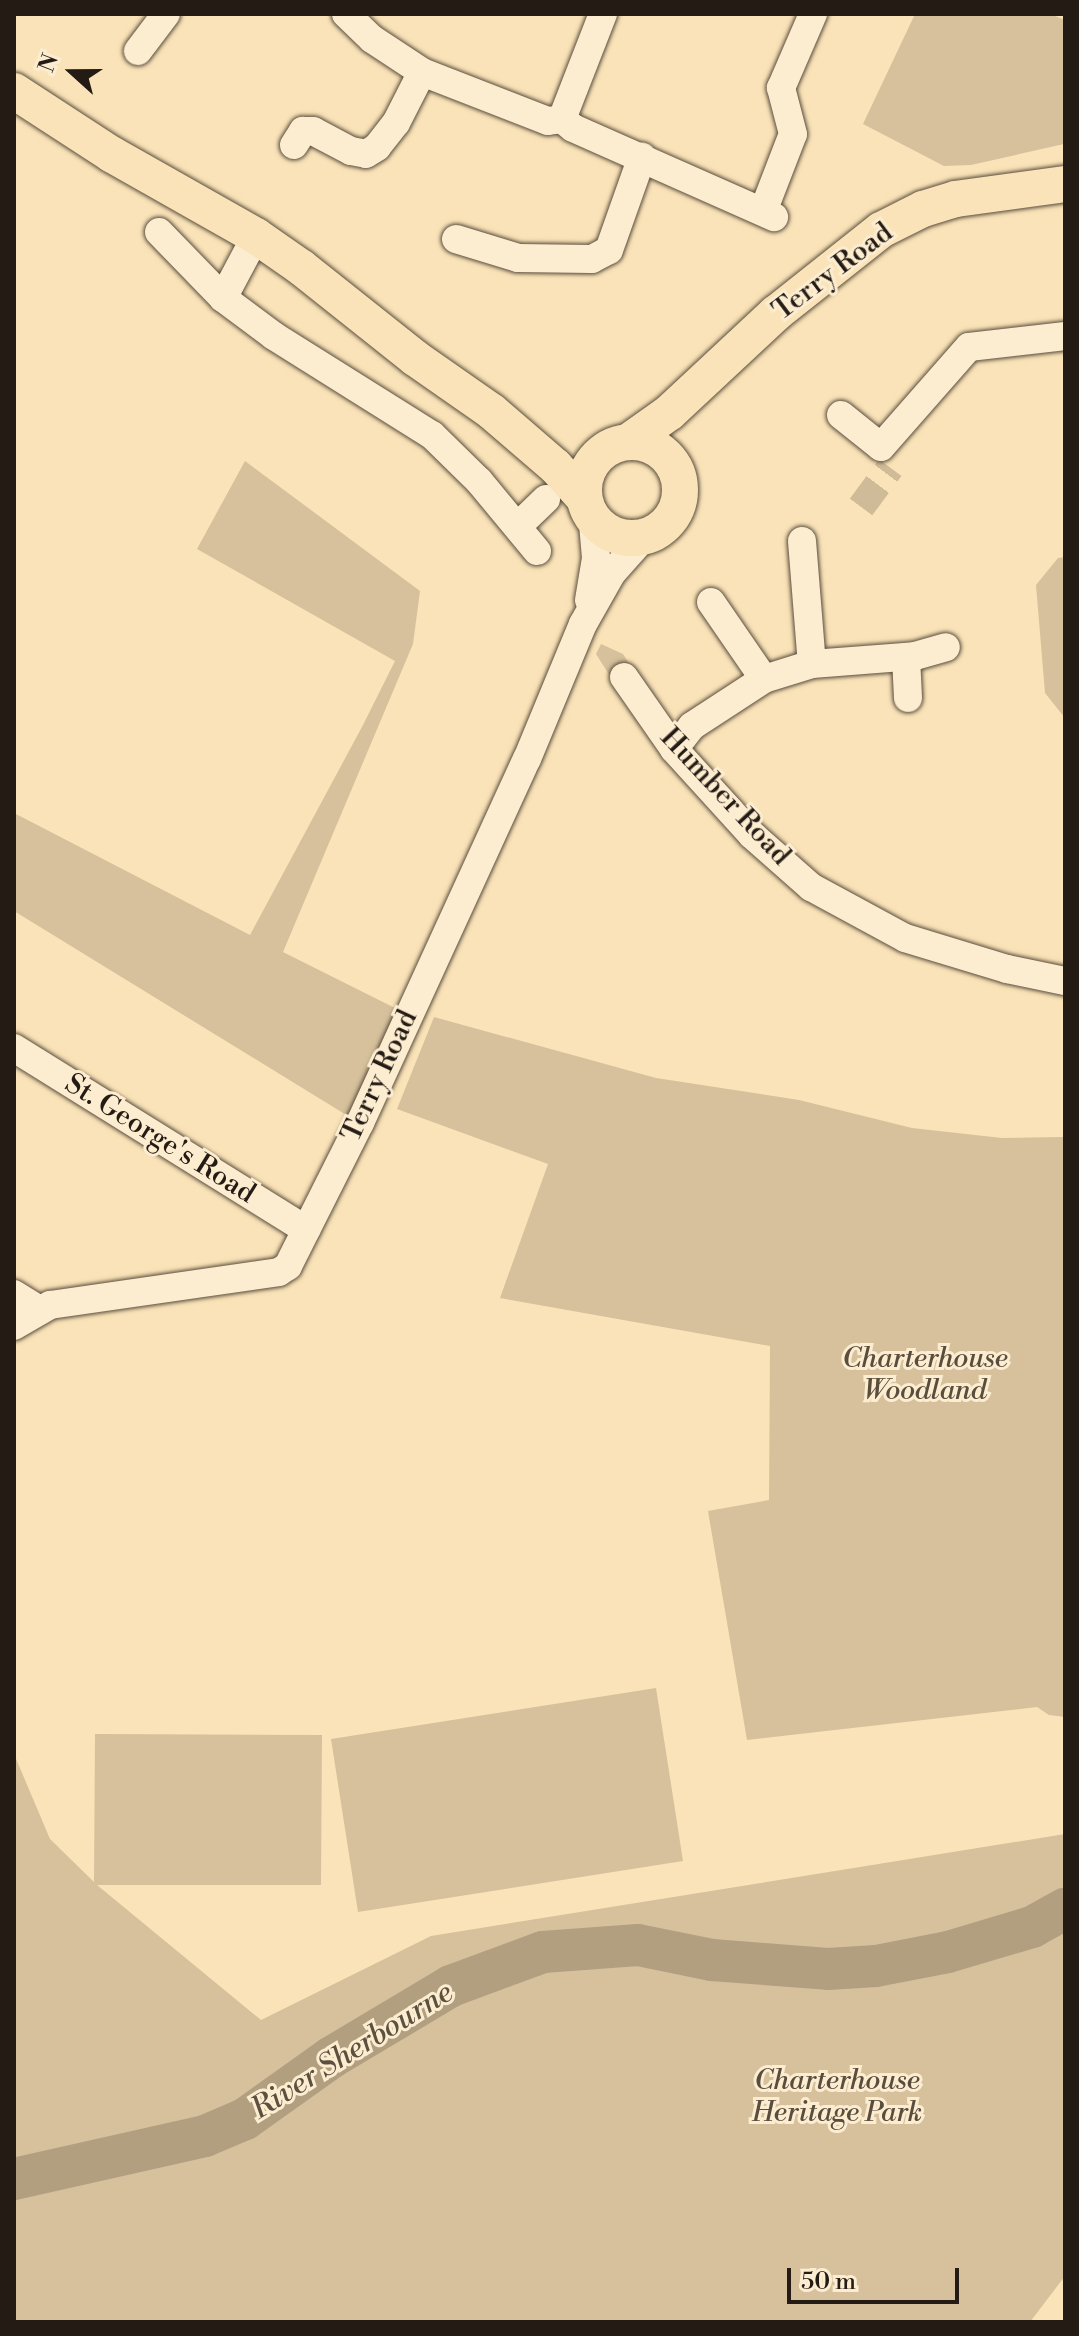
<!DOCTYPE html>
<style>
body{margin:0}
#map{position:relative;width:1079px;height:2336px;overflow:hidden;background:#fae3b8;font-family:"Libre Bodoni",serif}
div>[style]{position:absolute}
.green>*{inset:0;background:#d6c19c}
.river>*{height:42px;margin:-21px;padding:0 21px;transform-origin:21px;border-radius:21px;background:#b19f80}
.minor-tunnel>*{height:28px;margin-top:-14px;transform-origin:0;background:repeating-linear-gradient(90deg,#cfbb97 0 28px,transparent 0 42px)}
.roads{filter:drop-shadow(0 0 2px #5a4d3d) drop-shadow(0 0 2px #5a4d3d)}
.minor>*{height:28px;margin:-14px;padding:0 14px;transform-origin:14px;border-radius:14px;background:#fcedd1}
.major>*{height:36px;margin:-18px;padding:0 18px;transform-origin:18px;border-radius:18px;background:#fae3b8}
.major>.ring{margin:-18px;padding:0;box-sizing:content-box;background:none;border:36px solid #fae3b8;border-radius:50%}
span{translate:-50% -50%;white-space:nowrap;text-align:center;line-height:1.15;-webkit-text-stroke:6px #fcedd1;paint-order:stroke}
.street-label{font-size:28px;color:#241b14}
.park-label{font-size:28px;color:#594d3d;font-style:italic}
.water-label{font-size:30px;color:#5c503f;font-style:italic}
.frame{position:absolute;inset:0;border:16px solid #241b14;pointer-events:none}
.north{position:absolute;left:32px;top:32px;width:80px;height:80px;-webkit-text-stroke:6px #fcedd1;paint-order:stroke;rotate:291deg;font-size:22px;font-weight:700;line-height:32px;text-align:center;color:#241b14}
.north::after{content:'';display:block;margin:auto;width:28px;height:36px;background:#241b14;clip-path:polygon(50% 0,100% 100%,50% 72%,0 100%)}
.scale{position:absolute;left:787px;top:2268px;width:172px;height:36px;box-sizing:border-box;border:4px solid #241b14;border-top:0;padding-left:10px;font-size:24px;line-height:28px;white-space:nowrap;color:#241b14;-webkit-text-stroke:6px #fcedd1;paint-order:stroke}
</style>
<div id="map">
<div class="green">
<i style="clip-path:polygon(915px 14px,1050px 14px,1065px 20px,1064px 144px,971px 165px,944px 166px,863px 124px)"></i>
<i style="clip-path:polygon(245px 461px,420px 591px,413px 644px,283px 952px,397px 1009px,348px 1116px,14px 911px,14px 813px,250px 935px,363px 725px,395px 661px,197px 549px)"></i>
<i style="clip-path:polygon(1065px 557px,1065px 718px,1045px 693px,1036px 585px,1058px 558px)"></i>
<i style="clip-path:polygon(601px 644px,623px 654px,630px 665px,612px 679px,596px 654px)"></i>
<i style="clip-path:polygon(434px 1017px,656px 1078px,799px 1100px,912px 1128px,1002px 1138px,1065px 1137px,1065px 1717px,1049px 1715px,1037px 1707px,747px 1740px,708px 1511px,769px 1500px,770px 1346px,500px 1298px,548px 1164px,397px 1109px)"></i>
<i style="clip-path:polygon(656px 1688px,683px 1861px,358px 1912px,331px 1739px)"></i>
<i style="clip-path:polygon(95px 1734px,322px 1735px,321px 1885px,97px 1885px,261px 2020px,431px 1936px,1065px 1834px,1065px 2276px,1030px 2322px,14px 2322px,14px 1754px,50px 1839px,94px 1882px)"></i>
</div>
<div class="river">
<i style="left:14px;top:2179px;width:196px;rotate:-12.7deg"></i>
<i style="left:205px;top:2136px;width:43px;rotate:-23deg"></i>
<i style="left:245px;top:2119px;width:107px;rotate:-35.5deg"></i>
<i style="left:332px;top:2057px;width:139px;rotate:-30.8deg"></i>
<i style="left:451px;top:1986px;width:98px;rotate:-20.3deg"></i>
<i style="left:543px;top:1952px;width:95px;rotate:-4.2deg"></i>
<i style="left:638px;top:1945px;width:76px;rotate:11.5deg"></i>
<i style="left:712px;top:1960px;width:116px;rotate:4.4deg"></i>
<i style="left:828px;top:1969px;width:48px;rotate:-3.6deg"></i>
<i style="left:876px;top:1966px;width:73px;rotate:-11deg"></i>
<i style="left:948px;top:1952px;width:88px;rotate:-16.6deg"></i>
<i style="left:1032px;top:1927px;width:38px;rotate:-29deg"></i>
</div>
<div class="minor-tunnel">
<i style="left:861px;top:507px;width:49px;rotate:-53.4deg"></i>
</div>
<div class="roads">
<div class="minor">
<i style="left:346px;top:14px;width:36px;rotate:44deg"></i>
<i style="left:372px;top:39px;width:60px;rotate:33.4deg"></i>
<i style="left:422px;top:72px;width:135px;rotate:21.3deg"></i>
<i style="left:548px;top:121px;width:14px;rotate:-8deg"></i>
<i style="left:562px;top:119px;width:14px;rotate:39deg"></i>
<i style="left:573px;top:128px;width:220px;rotate:23.9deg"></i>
<i style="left:138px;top:51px;width:46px;rotate:-52.9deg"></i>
<i style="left:562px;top:119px;width:113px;rotate:-68.7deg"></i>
<i style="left:294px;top:145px;width:17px;rotate:-57deg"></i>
<i style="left:303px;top:131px;width:10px"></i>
<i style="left:313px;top:131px;width:43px;rotate:27.8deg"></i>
<i style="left:351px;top:151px;width:15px;rotate:11deg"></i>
<i style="left:366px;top:154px;width:13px;rotate:-32deg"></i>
<i style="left:377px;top:147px;width:31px;rotate:-52deg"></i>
<i style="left:396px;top:123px;width:57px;rotate:-63deg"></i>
<i style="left:764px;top:209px;width:80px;rotate:-68.9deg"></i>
<i style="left:793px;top:134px;width:48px;rotate:-104.6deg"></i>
<i style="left:781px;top:88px;width:81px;rotate:-66.6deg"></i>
<i style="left:159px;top:232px;width:92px;rotate:45.9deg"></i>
<i style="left:223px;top:298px;width:64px;rotate:36.7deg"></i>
<i style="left:274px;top:336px;width:186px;rotate:32.1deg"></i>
<i style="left:432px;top:435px;width:66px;rotate:44.4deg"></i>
<i style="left:479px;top:481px;width:91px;rotate:50.4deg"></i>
<i style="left:456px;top:239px;width:65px;rotate:17deg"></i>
<i style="left:518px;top:258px;width:74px;rotate:0.8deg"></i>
<i style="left:592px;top:259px;width:19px;rotate:-28deg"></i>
<i style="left:609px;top:250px;width:99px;rotate:-70.5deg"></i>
<i style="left:223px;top:298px;width:70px;rotate:-62deg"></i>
<i style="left:841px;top:415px;width:51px;rotate:38.7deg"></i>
<i style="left:881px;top:447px;width:133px;rotate:-48.7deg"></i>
<i style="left:969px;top:347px;width:97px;rotate:-6.5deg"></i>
<i style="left:518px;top:526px;width:39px;rotate:-44deg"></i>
<i style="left:802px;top:541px;width:123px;rotate:85.4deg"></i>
<i style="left:589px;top:600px;width:43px;rotate:-80.5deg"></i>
<i style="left:596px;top:558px;width:38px;rotate:-95deg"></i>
<i style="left:711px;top:602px;width:93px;rotate:55.5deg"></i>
<i style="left:906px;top:657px;width:41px;rotate:87.2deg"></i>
<i style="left:624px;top:677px;width:88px;rotate:55.2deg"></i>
<i style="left:674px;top:749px;width:116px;rotate:47.8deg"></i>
<i style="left:752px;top:835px;width:79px;rotate:41.4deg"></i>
<i style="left:811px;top:887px;width:107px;rotate:28.5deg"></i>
<i style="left:905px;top:938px;width:107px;rotate:16.9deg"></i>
<i style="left:1007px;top:969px;width:59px;rotate:11.7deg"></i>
<i style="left:674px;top:749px;width:29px;rotate:-52deg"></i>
<i style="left:692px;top:726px;width:86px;rotate:-33.1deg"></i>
<i style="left:764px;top:679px;width:50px;rotate:-17.4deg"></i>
<i style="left:812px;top:664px;width:103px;rotate:-4.4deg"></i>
<i style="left:915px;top:656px;width:32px;rotate:-16deg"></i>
<i style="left:14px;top:1048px;width:344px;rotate:31.9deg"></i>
<i style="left:14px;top:1294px;width:31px;rotate:32deg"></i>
<i style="left:14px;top:1326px;width:42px;rotate:-30.3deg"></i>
<i style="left:50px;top:1305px;width:231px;rotate:-8.2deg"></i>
<i style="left:279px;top:1272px;width:11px;rotate:-34deg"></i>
<i style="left:288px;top:1266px;width:160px;rotate:-63.3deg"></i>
<i style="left:360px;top:1123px;width:400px;rotate:-65.4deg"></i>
<i style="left:527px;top:759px;width:146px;rotate:-67.5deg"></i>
<i style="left:583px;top:624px;width:59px;rotate:-60.4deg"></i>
<i style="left:612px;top:573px;width:48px;rotate:-48.4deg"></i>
</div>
<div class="major">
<i style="left:14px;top:91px;width:116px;rotate:33deg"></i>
<i style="left:111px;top:154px;width:167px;rotate:29.5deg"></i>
<i style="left:256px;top:236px;width:56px;rotate:34.8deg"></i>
<i style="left:302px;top:268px;width:144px;rotate:38.5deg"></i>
<i style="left:415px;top:358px;width:93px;rotate:34.9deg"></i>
<i style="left:491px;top:411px;width:84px;rotate:40.7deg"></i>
<i style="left:555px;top:466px;width:43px;rotate:47.8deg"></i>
<i class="ring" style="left:584px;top:442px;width:60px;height:60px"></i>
<i style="left:628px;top:442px;width:52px;rotate:-35.5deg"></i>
<i style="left:670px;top:412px;width:144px;rotate:-43deg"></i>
<i style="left:775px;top:314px;width:135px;rotate:-38.4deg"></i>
<i style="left:881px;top:230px;width:47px;rotate:-26.6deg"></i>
<i style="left:923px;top:209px;width:34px;rotate:-17deg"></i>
<i style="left:956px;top:199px;width:110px;rotate:-7.8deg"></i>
</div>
</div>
<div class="street-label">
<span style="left:833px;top:272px;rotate:-37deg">Terry Road</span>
<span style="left:725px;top:797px;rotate:47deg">Humber Road</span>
<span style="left:380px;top:1076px;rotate:-65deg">Terry Road</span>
<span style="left:160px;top:1139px;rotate:32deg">St. George's Road</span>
</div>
<div class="park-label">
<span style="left:925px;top:1375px">Charterhouse<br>Woodland</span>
<span style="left:837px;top:2097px">Charterhouse<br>Heritage Park</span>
</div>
<div class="water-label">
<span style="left:352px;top:2051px;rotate:-32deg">River Sherbourne</span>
</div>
<div class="frame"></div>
<div class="north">N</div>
<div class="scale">50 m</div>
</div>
